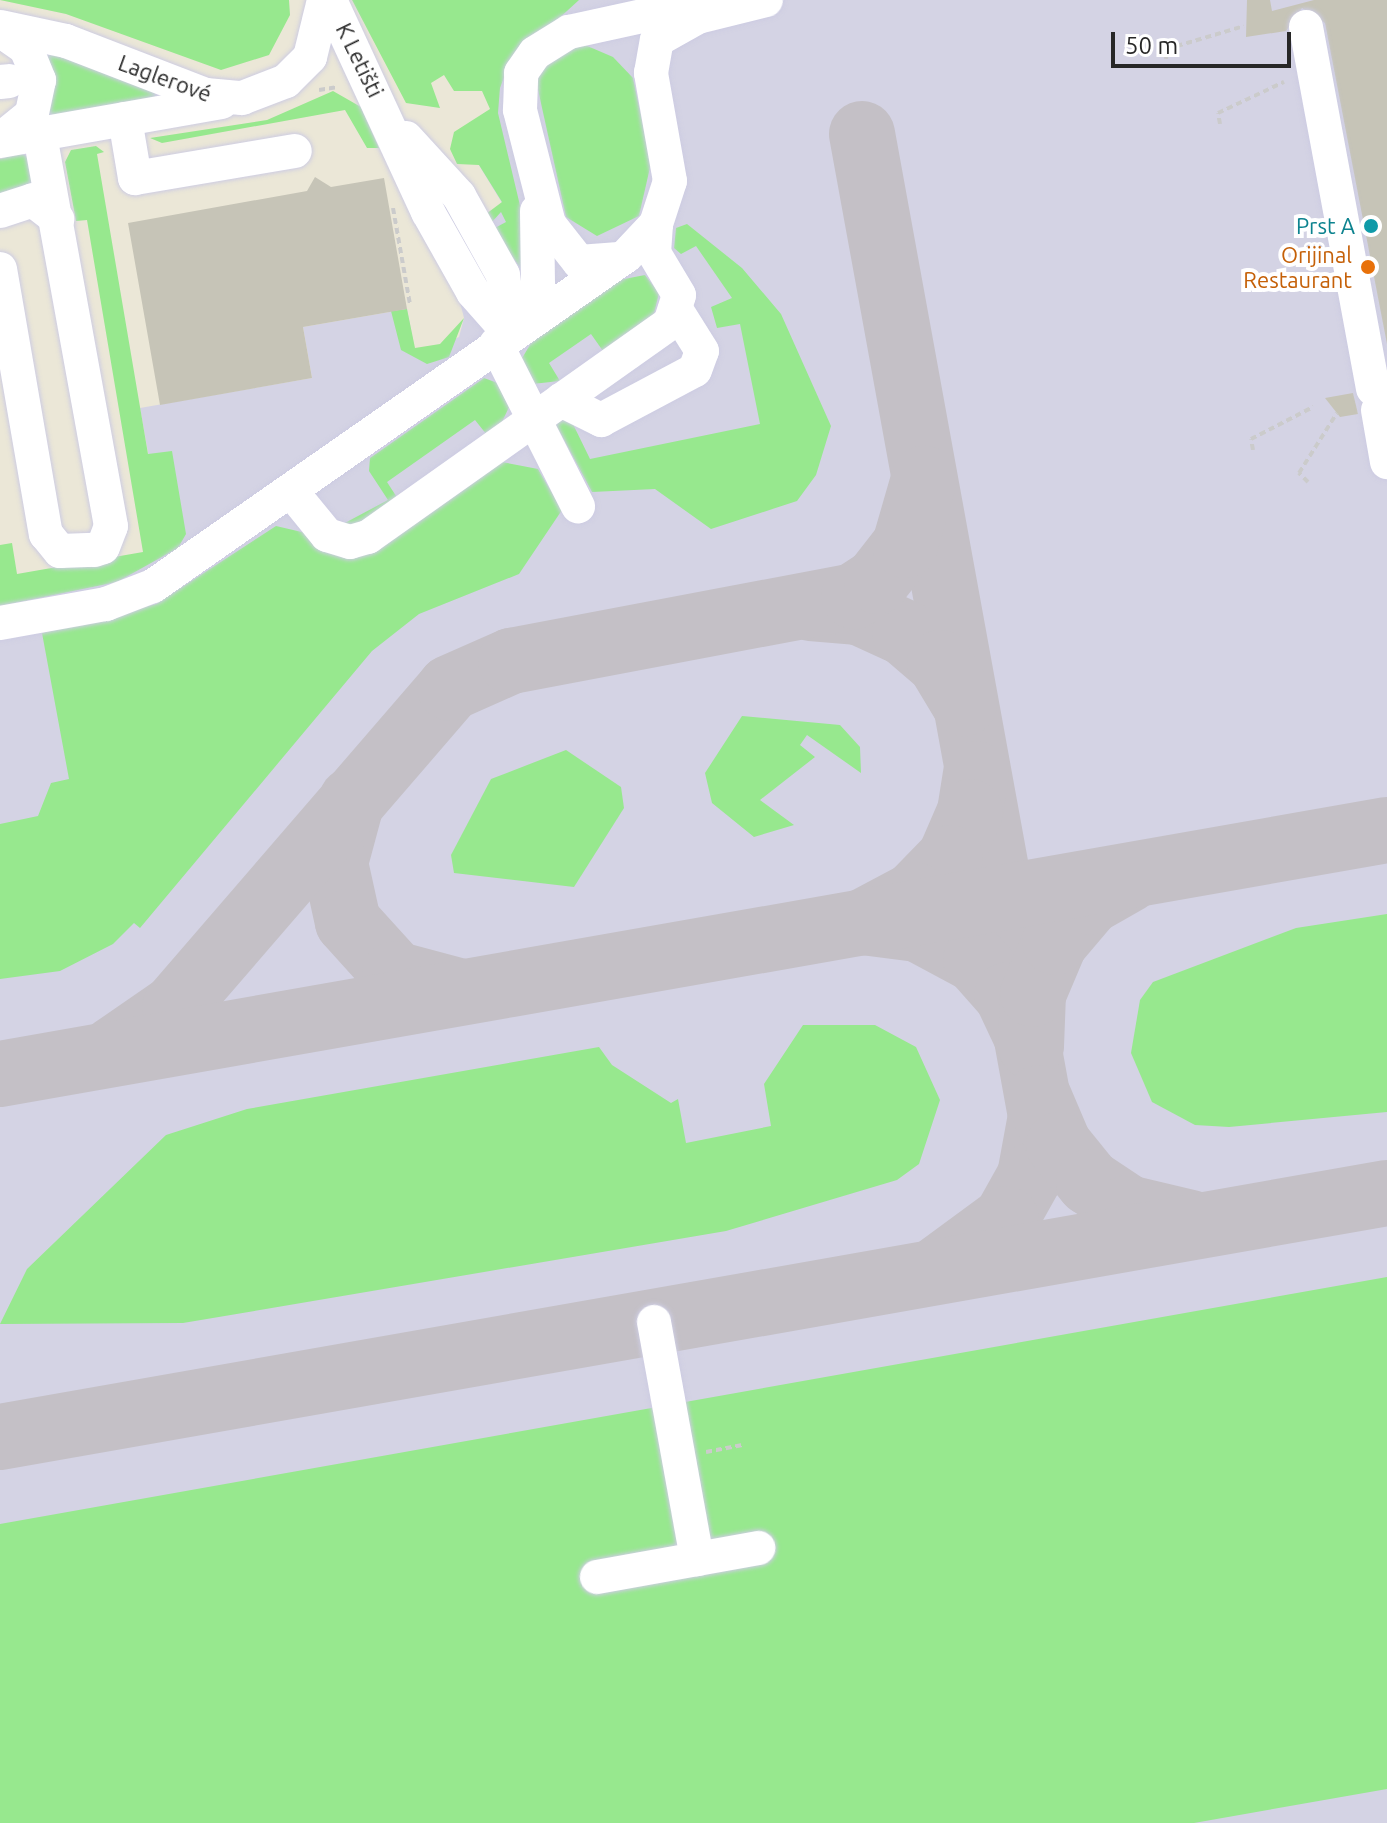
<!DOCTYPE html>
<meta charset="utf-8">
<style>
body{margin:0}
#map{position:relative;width:1387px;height:1823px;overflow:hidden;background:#ebe7d7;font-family:Ubuntu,sans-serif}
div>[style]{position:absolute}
.airport>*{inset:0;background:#d4d3e4}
.green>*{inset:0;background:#97e88e}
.taxiway>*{height:66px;margin:-33px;padding:0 33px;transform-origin:33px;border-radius:33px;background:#c4c0c6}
.building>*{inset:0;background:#c6c4b7}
.path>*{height:4px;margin-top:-2px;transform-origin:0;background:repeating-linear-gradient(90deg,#cbcbcb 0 6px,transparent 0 10px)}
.roads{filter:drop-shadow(0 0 2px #cdcce2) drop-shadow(0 0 2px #cdcce2)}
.minor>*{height:34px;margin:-17px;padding:0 17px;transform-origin:17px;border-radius:17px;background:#fff}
.dots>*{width:22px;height:22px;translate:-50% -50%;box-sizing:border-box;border:4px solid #fff;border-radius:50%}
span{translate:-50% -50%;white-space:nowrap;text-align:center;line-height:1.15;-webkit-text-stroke:8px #fff;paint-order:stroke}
.street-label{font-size:22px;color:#272727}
.culture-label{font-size:22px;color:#0d838f}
.right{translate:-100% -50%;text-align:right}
.food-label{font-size:22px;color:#c56008}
.scale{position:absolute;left:1111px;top:32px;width:180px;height:36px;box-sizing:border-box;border:4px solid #272727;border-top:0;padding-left:10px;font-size:24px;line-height:28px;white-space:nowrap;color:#272727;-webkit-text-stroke:6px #fff;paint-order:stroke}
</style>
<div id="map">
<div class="airport">
<i style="clip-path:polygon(535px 0,1387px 0,1387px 1823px,0 1823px,0 545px,10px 584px,144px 561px,165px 547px,140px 408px,312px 378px,303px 327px,407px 309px,416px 356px,459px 337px,464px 318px,446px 245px,478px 229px,502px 203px,460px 134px,498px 113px,485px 76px)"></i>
</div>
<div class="green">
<i style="clip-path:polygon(0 0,289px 0,290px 15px,269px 55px,221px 70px,66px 14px)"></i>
<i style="clip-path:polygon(352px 0,579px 0,509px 64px,500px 88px,498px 113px,532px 256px,521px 269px,493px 229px,506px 222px,501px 212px,491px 223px,486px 214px,502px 202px,479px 165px,457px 164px,450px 149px,454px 132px,490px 109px,482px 91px,454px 91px,444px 75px,431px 83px,440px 108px,406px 103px)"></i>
<i style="clip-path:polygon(585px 45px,613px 57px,633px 78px,651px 163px,639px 216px,597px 236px,566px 217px,537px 85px,540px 68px,555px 52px)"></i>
<i style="clip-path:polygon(41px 50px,155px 91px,156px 97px,41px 119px)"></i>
<i style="clip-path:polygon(333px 91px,361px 107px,379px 148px,367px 148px,345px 110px,162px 143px,150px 138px,267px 120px)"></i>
<i style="clip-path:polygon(96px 146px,104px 152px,97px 154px,148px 454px,172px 451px,186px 534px,178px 548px,117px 582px,0 606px,0 545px,12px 543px,17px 574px,143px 552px,87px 220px,76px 221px,65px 162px,71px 150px)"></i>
<i style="clip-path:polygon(21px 153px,30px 158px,40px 189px,0 196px,0 159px)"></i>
<i style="clip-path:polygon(687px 224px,742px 268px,781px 314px,831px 426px,816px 475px,797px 501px,711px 529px,655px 489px,592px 492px,556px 425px,561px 417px,571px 420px,590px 459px,760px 424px,740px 324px,717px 328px,711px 307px,732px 298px,696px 246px,681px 254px,674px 248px,676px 228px)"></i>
<i style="clip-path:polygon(645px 275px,659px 293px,654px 314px,603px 351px,591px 334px,549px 363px,560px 381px,532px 384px,521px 360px,531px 343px,619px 280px)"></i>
<i style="clip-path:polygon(407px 309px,415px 348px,440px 344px,464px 318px,449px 357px,427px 364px,401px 350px,391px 311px)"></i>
<i style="clip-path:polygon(484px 378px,503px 385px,510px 405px,502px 422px,487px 435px,475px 420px,387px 482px,398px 499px,358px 526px,343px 524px,388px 500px,369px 471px,370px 458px)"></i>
<i style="clip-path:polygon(502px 462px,538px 469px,562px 510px,519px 574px,419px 614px,372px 651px,140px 928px,134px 923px,113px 944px,60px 971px,0 979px,0 824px,38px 816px,51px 783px,69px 779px,42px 633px,156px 604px,276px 526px,306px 533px,323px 546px)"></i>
<i style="clip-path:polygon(742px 716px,840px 725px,860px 747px,861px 773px,807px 735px,800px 745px,815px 757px,760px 800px,794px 825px,754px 837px,712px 803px,705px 773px)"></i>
<i style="clip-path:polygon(566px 750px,621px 787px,624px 808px,574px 887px,454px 873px,451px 855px,491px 779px)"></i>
<i style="clip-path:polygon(1387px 914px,1387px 1112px,1229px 1127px,1195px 1125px,1152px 1102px,1131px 1053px,1140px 1000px,1153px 982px,1296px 928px)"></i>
<i style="clip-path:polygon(803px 1025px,875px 1025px,916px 1047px,940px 1100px,919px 1164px,897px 1180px,726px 1231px,183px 1323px,0 1324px,27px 1269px,166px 1135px,247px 1109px,599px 1047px,612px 1065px,671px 1103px,678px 1099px,686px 1143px,771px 1126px,764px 1084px)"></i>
<i style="clip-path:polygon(1387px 1277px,1387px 1789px,1194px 1823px,0 1823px,0 1524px)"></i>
</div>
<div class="taxiway">
<i style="left:862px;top:134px;width:998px;rotate:79.67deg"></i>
<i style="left:1041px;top:1116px;width:61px;rotate:100.4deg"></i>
<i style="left:1030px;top:1176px;width:49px;rotate:119.2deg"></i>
<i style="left:1006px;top:1219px;width:83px;rotate:143.8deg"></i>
<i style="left:811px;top:608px;width:48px;rotate:4.8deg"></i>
<i style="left:859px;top:612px;width:51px;rotate:24.5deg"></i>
<i style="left:905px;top:633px;width:46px;rotate:40.6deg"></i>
<i style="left:940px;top:663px;width:47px;rotate:59deg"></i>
<i style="left:976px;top:774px;width:38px;rotate:99deg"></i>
<i style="left:970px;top:812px;width:50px;rotate:113.5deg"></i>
<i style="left:950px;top:858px;width:52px;rotate:134.2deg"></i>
<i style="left:914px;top:895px;width:58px;rotate:152.1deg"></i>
<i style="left:863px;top:922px;width:55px;rotate:7.3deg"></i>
<i style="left:918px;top:929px;width:66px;rotate:28.1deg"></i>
<i style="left:976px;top:960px;width:47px;rotate:48.5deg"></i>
<i style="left:1007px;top:995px;width:56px;rotate:64.8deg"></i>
<i style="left:1031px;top:1046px;width:52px;rotate:-87.8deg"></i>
<i style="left:1033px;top:994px;width:56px;rotate:-67.1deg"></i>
<i style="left:1055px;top:942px;width:52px;rotate:-49.6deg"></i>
<i style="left:1089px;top:902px;width:46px;rotate:-29.9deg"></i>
<i style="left:352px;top:800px;width:65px;rotate:105.1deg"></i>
<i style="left:335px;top:863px;width:60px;rotate:77.6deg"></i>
<i style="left:348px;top:922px;width:70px;rotate:47.9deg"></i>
<i style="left:395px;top:974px;width:65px;rotate:15.1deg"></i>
<i style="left:113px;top:1050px;width:75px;rotate:-34.7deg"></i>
<i style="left:175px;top:1007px;width:421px;rotate:-49.2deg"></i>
<i style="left:450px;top:688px;width:67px;rotate:-23.9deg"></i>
<i style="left:511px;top:661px;width:349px;rotate:-10.7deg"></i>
<i style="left:854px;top:596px;width:27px;rotate:-33deg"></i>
<i style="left:877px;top:581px;width:46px;rotate:-52.1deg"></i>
<i style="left:905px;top:545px;width:69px;rotate:-73.9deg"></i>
<i style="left:0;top:1074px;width:1408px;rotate:-9.98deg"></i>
<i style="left:1039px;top:1098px;width:51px;rotate:66.9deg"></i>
<i style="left:1059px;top:1145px;width:48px;rotate:51deg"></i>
<i style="left:1089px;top:1182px;width:47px;rotate:33.7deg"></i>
<i style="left:1128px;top:1208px;width:65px;rotate:13.4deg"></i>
<i style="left:0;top:1437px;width:1408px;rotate:-9.98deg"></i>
</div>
<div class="building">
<i style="clip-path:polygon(1247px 0,1270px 0,1272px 11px,1314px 0,1387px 0,1387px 344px,1325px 23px,1302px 8px,1286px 31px,1246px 37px)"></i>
<i style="clip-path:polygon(315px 177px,331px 187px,384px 178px,407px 309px,303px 327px,312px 378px,160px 405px,128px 223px,307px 191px)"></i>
<i style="clip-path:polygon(1353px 393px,1358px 414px,1340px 417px,1325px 398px)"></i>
</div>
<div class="path">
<i style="left:1166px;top:59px;width:10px;rotate:-84deg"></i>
<i style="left:1167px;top:49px;width:80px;rotate:-16.6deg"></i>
<i style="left:319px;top:90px;width:19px;rotate:-9deg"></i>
<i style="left:1220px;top:124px;width:11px;rotate:-100deg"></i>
<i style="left:1218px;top:113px;width:73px;rotate:-25.2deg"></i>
<i style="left:393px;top:208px;width:97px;rotate:80deg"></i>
<i style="left:1253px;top:450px;width:11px;rotate:-100deg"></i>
<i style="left:1251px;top:439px;width:70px;rotate:-27.3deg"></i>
<i style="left:1308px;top:482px;width:13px;rotate:-135deg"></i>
<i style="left:1299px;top:473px;width:71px;rotate:-57.7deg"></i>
<i style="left:706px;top:1452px;width:37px;rotate:-11deg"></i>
</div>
<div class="roads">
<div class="minor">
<i style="left:330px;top:0;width:234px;rotate:65.2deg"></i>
<i style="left:428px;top:212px;width:92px;rotate:60.6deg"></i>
<i style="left:473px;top:292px;width:57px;rotate:48.5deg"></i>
<i style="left:0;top:27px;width:67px;rotate:12deg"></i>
<i style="left:66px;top:41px;width:150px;rotate:21.1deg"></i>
<i style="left:206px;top:95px;width:36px;rotate:5deg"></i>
<i style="left:242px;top:98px;width:47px;rotate:-21.1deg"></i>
<i style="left:286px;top:81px;width:34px;rotate:-45deg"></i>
<i style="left:310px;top:57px;width:59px;rotate:-76.2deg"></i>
<i style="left:1306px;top:27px;width:368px;rotate:79.5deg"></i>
<i style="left:0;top:30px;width:32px;rotate:35deg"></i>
<i style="left:26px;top:48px;width:35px;rotate:68deg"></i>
<i style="left:39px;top:80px;width:35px;rotate:102deg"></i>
<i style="left:32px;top:114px;width:40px;rotate:141deg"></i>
<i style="left:0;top:82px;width:9px;rotate:-6deg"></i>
<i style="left:125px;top:119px;width:60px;rotate:80.4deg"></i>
<i style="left:135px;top:178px;width:162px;rotate:-9.6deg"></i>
<i style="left:406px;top:138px;width:79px;rotate:47.6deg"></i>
<i style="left:459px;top:196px;width:90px;rotate:60.9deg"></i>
<i style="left:503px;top:275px;width:61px;rotate:82.4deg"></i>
<i style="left:0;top:141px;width:225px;rotate:-10deg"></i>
<i style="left:0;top:211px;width:35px;rotate:-18deg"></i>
<i style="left:33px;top:200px;width:31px;rotate:38deg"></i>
<i style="left:619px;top:259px;width:40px;rotate:175.7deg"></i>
<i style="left:579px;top:262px;width:48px;rotate:-128.3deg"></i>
<i style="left:549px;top:224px;width:118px;rotate:-104.3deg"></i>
<i style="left:520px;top:110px;width:37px;rotate:-88deg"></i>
<i style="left:521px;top:73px;width:24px;rotate:-55deg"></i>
<i style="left:535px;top:53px;width:40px;rotate:-32deg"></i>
<i style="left:569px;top:32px;width:131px;rotate:-12.3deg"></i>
<i style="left:0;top:269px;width:269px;rotate:80.2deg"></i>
<i style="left:46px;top:534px;width:22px;rotate:51deg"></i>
<i style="left:60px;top:551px;width:34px;rotate:-2deg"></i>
<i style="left:94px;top:550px;width:9px;rotate:-18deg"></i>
<i style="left:103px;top:547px;width:22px;rotate:-69deg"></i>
<i style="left:111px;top:526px;width:398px;rotate:-100.3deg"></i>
<i style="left:517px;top:324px;width:45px;rotate:-62.3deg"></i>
<i style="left:538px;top:284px;width:73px;rotate:-90.8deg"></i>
<i style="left:496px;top:344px;width:182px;rotate:63.2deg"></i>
<i style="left:561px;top:400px;width:45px;rotate:26.6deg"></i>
<i style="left:601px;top:420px;width:106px;rotate:-28deg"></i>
<i style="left:695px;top:370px;width:20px;rotate:-70deg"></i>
<i style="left:702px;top:351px;width:47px;rotate:-122deg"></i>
<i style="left:1378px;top:410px;width:53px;rotate:80.2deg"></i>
<i style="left:291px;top:491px;width:57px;rotate:50.7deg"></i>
<i style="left:327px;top:535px;width:24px;rotate:17deg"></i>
<i style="left:350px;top:542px;width:19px;rotate:-16deg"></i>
<i style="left:368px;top:537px;width:370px;rotate:-35.3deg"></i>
<i style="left:670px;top:323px;width:29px;rotate:-72deg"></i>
<i style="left:679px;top:295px;width:49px;rotate:-120.8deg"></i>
<i style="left:654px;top:253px;width:29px;rotate:-86deg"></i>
<i style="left:0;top:623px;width:108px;rotate:-10.2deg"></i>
<i style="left:106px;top:604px;width:50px;rotate:-21deg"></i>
<i style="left:153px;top:586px;width:577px;rotate:-34.9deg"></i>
<i style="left:626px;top:256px;width:44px;rotate:-46.8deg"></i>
<i style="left:656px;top:224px;width:45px;rotate:-72deg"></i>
<i style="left:670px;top:181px;width:110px;rotate:-100deg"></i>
<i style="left:651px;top:73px;width:34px;rotate:-80deg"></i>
<i style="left:657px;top:40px;width:47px;rotate:-29.3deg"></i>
<i style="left:698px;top:17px;width:70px;rotate:-14deg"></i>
<i style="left:654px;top:1322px;width:241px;rotate:79.7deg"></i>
<i style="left:597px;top:1577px;width:164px;rotate:-10.2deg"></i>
</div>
</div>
<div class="dots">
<i style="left:1371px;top:226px;background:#0f9aa8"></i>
<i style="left:1368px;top:267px;background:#e8710a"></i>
</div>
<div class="street-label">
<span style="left:360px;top:60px;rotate:64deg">K Letišti</span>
<span style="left:165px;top:78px;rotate:20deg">Laglerové</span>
</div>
<div class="culture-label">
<span class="right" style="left:1355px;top:226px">Prst A</span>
</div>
<div class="food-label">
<span class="right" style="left:1352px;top:267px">Orijinal<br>Restaurant</span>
</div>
<div class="scale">50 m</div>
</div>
